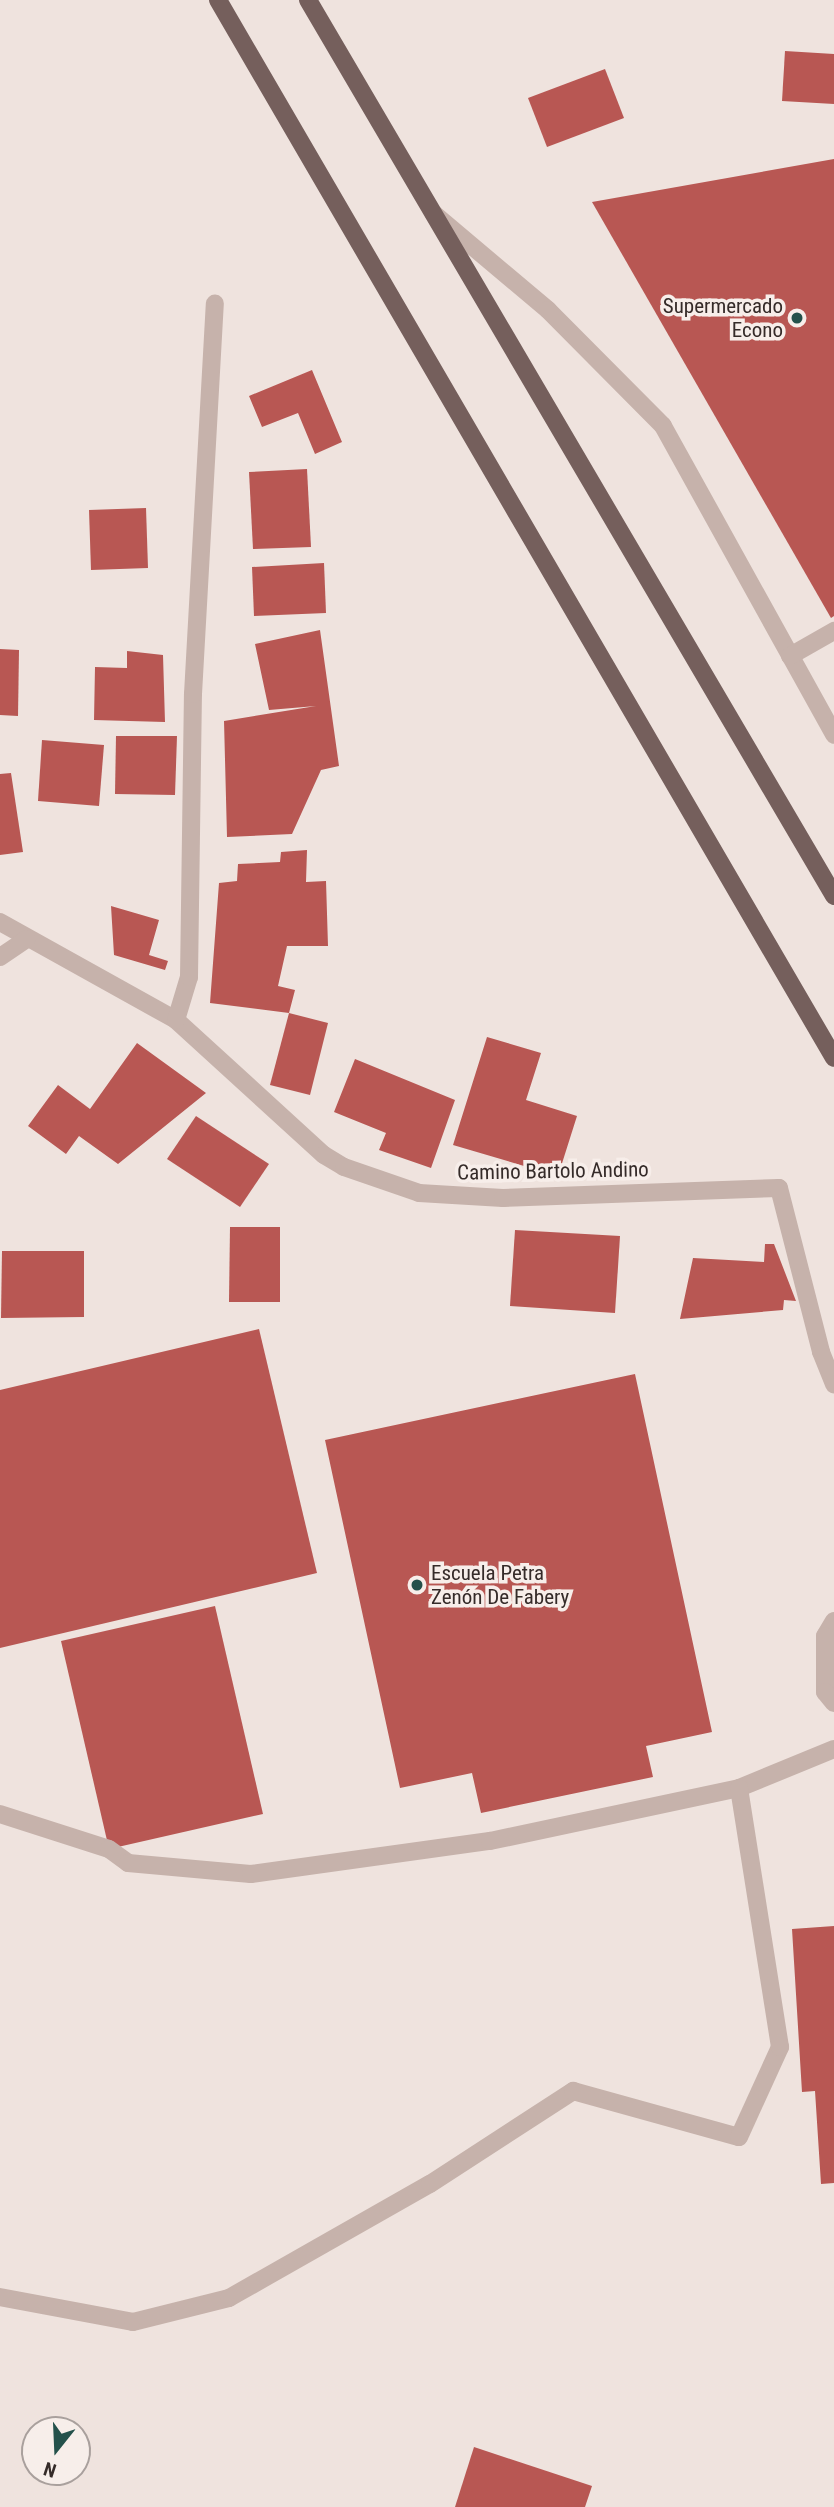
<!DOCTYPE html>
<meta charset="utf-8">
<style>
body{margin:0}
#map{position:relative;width:834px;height:2507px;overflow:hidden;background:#efe3de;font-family:"Roboto Condensed",sans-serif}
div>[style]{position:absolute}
.building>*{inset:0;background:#b85753}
.minor>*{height:18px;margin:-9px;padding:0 9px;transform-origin:9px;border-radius:9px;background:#c6b2ab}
.major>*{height:18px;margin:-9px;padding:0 9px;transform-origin:9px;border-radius:9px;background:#755f5c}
.dots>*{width:19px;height:19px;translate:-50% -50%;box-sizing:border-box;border:4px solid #f7eeea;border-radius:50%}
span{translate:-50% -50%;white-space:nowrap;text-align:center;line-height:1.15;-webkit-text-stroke:7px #f7eeea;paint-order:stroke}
.poi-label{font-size:21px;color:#352b29}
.right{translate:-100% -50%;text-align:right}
.left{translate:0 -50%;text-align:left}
.street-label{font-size:21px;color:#352b29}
.north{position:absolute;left:21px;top:2416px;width:70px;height:70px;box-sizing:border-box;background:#f7eeea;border:2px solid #a9a09d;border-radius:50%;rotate:198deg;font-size:19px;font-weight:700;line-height:28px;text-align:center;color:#352b29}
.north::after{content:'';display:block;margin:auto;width:24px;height:32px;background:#24514b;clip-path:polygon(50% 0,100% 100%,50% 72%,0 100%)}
</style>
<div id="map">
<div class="building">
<i style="clip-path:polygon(785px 51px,834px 54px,834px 104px,782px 101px)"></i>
<i style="clip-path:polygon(605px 69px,624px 118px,547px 147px,528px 98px)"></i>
<i style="clip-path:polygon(834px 159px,834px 616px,831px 618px,592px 202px)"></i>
<i style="clip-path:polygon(312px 370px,342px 442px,315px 454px,298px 413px,262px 427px,249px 396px)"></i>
<i style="clip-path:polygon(307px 469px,311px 547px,253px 549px,249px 472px)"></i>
<i style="clip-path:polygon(146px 508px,148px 568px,91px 570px,89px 510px)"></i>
<i style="clip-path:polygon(324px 563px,326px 613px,254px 616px,252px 567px)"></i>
<i style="clip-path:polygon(320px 630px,339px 766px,321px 770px,292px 834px,227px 837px,224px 721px,316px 706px,269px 710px,255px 644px)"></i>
<i style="clip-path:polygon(0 649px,19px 650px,18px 716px,0 715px)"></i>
<i style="clip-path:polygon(127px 651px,163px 655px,165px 722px,94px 720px,95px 667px,127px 668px)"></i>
<i style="clip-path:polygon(116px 736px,177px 736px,175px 795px,115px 794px)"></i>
<i style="clip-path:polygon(42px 740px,104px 745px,99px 806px,38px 801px)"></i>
<i style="clip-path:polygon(11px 773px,23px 852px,0 855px,0 774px)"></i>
<i style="clip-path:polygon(307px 850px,306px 882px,326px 881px,328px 946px,287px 946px,278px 986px,295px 990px,289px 1013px,210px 1003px,219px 883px,237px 881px,238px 864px,280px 862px,281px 852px)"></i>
<i style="clip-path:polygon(111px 906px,159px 920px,149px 955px,168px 961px,165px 970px,114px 955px)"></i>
<i style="clip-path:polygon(289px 1013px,328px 1023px,310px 1095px,270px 1085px)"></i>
<i style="clip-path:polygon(487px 1037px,541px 1053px,526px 1100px,577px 1116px,558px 1176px,453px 1145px)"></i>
<i style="clip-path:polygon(137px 1043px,206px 1093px,118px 1164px,79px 1136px,66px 1154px,28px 1126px,58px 1085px,90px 1109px)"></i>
<i style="clip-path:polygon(355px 1059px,455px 1100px,431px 1168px,379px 1150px,386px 1133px,334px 1112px)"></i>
<i style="clip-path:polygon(196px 1116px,269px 1164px,240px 1207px,167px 1159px)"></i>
<i style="clip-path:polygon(230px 1227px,280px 1227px,280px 1302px,229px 1302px)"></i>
<i style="clip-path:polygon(515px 1230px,620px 1236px,615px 1313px,510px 1306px)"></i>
<i style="clip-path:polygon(765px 1244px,774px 1244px,796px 1301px,784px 1300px,783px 1310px,680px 1319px,693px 1258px,764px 1262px)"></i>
<i style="clip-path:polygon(2px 1251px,84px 1251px,84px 1317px,1px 1318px)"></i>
<i style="clip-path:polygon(259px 1329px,317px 1573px,0 1648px,0 1390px)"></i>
<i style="clip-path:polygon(635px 1374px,712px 1732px,646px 1746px,653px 1777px,481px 1813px,472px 1773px,400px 1788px,325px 1440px)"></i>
<i style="clip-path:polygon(215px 1606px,263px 1814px,109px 1849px,61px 1641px)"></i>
<i style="clip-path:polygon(834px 1926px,834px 2183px,821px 2184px,815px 2091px,802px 2092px,792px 1929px)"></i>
<i style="clip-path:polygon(474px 2447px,592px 2486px,585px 2507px,455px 2507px)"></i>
</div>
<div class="minor">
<i style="left:434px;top:214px;width:149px;rotate:40.1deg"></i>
<i style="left:548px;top:310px;width:163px;rotate:45.2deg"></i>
<i style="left:663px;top:426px;width:353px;rotate:61deg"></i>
<i style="left:790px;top:656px;width:51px;rotate:-29.6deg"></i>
<i style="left:0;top:922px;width:201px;rotate:29.1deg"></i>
<i style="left:176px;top:1020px;width:200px;rotate:42.4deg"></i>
<i style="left:324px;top:1155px;width:23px;rotate:31deg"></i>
<i style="left:344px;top:1167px;width:79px;rotate:19.1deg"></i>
<i style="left:419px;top:1193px;width:84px;rotate:3.4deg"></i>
<i style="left:503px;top:1198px;width:276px;rotate:-2.1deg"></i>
<i style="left:779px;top:1188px;width:169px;rotate:75.6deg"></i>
<i style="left:821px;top:1352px;width:35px;rotate:68deg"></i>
<i style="left:0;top:957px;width:32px;rotate:-34deg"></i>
<i style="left:176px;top:1020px;width:45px;rotate:-73.2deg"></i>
<i style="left:189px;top:977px;width:283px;rotate:-89.2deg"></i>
<i style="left:193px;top:694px;width:391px;rotate:-86.8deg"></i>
<i style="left:834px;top:1621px;width:17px;rotate:121deg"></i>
<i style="left:825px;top:1636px;width:56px;rotate:90deg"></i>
<i style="left:825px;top:1692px;width:14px;rotate:51deg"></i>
<i style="left:0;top:1814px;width:114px;rotate:17.8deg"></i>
<i style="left:109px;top:1849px;width:24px;rotate:36deg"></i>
<i style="left:128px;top:1863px;width:123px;rotate:5.1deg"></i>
<i style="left:251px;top:1874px;width:241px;rotate:-7.9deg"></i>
<i style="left:490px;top:1841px;width:255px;rotate:-12deg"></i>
<i style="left:739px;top:1788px;width:103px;rotate:-22.3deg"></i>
<i style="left:0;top:2297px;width:135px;rotate:10.6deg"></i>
<i style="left:133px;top:2322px;width:99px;rotate:-14deg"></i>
<i style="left:229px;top:2298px;width:231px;rotate:-29.6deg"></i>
<i style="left:430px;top:2184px;width:171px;rotate:-33deg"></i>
<i style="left:573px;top:2091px;width:172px;rotate:15.5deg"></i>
<i style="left:739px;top:2137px;width:99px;rotate:-65.5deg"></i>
<i style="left:780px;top:2047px;width:262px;rotate:-99deg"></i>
</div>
<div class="major">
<i style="left:218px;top:0;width:1224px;rotate:59.79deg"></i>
<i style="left:308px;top:0;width:1039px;rotate:59.58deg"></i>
</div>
<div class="dots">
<i style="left:797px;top:318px;background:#24514b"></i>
<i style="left:417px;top:1585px;background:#24514b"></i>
</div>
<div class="poi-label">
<span class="right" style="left:783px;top:318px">Supermercado<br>Econo</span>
<span class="left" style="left:431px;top:1585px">Escuela Petra<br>Zenón De Fabery</span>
</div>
<div class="street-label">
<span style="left:553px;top:1171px;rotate:-1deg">Camino Bartolo Andino</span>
</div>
<div class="north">N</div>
</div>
